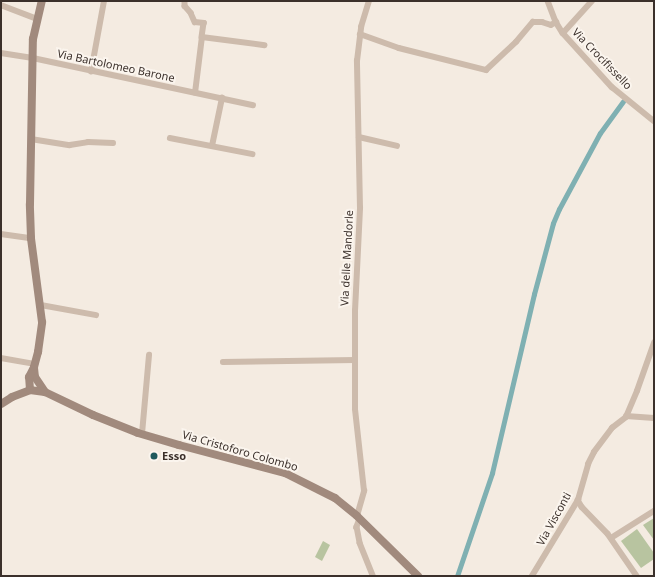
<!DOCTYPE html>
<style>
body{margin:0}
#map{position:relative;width:655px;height:577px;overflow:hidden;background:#f4ebe1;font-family:"Noto Sans",sans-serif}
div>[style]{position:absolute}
.green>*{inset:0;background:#b8c4a0}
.canal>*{height:5px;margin:-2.5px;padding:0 2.5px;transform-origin:2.5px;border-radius:2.5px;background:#7fb0b2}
.minor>*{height:5.5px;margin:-2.75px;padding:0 2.75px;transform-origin:2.75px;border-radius:2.75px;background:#cdbbac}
.secondary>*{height:8px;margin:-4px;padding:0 4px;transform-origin:4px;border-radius:4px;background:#a18a7d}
.dots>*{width:11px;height:11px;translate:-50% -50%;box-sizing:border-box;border:2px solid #fbf5ee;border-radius:50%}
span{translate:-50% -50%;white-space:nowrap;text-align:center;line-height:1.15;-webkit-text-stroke:4px #fbf5ee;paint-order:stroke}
.street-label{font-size:11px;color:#3b302b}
.poi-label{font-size:11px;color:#3b302b;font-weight:700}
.left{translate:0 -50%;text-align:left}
.frame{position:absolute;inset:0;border:2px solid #3b302b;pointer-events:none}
</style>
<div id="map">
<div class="green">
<i style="clip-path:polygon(654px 518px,654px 540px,643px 525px)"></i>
<i style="clip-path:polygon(637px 529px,654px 553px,654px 559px,641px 568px,621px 541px)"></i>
<i style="clip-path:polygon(323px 541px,330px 545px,322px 561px,315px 557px)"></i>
</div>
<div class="canal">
<i style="left:457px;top:576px;width:109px;rotate:-71.2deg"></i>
<i style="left:492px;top:473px;width:184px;rotate:-76.8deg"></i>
<i style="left:534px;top:294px;width:73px;rotate:-75deg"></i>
<i style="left:553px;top:223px;width:15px;rotate:-67deg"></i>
<i style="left:559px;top:209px;width:86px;rotate:-61.7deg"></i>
<i style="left:600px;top:133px;width:39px;rotate:-54deg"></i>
</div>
<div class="minor">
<i style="left:185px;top:1px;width:5px;rotate:90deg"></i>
<i style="left:185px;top:6px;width:9px;rotate:49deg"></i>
<i style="left:191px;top:13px;width:10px;rotate:66deg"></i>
<i style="left:195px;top:22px;width:9px;rotate:6deg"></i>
<i style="left:204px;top:23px;width:14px;rotate:98deg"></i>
<i style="left:548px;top:1px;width:22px;rotate:69deg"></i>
<i style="left:556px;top:22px;width:13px;rotate:58deg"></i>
<i style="left:563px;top:33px;width:73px;rotate:47.8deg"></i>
<i style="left:612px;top:87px;width:54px;rotate:39deg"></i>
<i style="left:1px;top:5px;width:39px;rotate:21deg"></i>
<i style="left:563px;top:33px;width:43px;rotate:-47.8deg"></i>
<i style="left:360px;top:34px;width:41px;rotate:19.7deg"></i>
<i style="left:399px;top:48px;width:90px;rotate:14.2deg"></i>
<i style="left:486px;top:70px;width:41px;rotate:-43deg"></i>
<i style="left:516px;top:42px;width:26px;rotate:-50deg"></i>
<i style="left:533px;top:22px;width:9px"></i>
<i style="left:542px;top:22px;width:9px;rotate:18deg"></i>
<i style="left:551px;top:25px;width:6px;rotate:-31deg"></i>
<i style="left:1px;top:53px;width:32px;rotate:9deg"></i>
<i style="left:33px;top:58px;width:225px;rotate:12.1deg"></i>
<i style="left:91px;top:72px;width:72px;rotate:-79.6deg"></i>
<i style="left:195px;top:93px;width:56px;rotate:-82.9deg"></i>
<i style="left:202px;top:37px;width:63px;rotate:7.4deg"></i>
<i style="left:359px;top:137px;width:39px;rotate:13deg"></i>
<i style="left:170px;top:138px;width:84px;rotate:11deg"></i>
<i style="left:31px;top:139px;width:39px;rotate:9deg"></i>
<i style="left:70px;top:145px;width:18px;rotate:-9deg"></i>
<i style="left:88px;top:142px;width:25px;rotate:2deg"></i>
<i style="left:212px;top:146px;width:49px;rotate:-78.2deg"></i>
<i style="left:1px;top:234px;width:30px;rotate:8deg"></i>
<i style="left:41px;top:305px;width:56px;rotate:10.3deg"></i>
<i style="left:1px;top:358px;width:35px;rotate:10deg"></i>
<i style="left:223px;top:362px;width:132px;rotate:-0.9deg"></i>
<i style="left:626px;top:416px;width:28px;rotate:4deg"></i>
<i style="left:142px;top:434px;width:79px;rotate:-84.9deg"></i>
<i style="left:578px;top:500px;width:8px;rotate:60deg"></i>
<i style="left:582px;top:507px;width:37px;rotate:46deg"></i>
<i style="left:608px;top:534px;width:51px;rotate:55.4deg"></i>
<i style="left:357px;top:516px;width:26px;rotate:-74deg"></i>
<i style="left:364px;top:491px;width:82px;rotate:-96.3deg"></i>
<i style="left:355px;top:409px;width:98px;rotate:-90deg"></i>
<i style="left:355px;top:311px;width:103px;rotate:-87.2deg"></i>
<i style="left:360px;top:208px;width:147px;rotate:-91.2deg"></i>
<i style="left:357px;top:61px;width:34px;rotate:-83deg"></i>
<i style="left:361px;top:27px;width:27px;rotate:-73deg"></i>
<i style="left:360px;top:519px;width:9px;rotate:111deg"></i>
<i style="left:357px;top:527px;width:16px;rotate:79deg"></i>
<i style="left:360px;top:543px;width:35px;rotate:68deg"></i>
<i style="left:611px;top:538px;width:51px;rotate:-32.1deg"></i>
<i style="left:532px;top:576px;width:89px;rotate:-58.8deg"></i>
<i style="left:578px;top:500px;width:37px;rotate:-74deg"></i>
<i style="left:588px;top:464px;width:13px;rotate:-63deg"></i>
<i style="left:594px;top:452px;width:30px;rotate:-53deg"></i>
<i style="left:612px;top:428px;width:18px;rotate:-38deg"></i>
<i style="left:626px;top:417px;width:28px;rotate:-67deg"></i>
<i style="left:637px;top:391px;width:51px;rotate:-70.5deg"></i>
</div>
<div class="secondary">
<i style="left:34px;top:368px;width:9px;rotate:84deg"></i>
<i style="left:35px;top:377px;width:18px;rotate:56deg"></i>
<i style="left:30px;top:390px;width:13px;rotate:-94deg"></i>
<i style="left:29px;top:377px;width:11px;rotate:-63deg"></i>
<i style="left:34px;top:367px;width:16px;rotate:-75deg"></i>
<i style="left:38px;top:352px;width:30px;rotate:-82deg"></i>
<i style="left:42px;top:322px;width:85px;rotate:-97.5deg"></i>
<i style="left:31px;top:238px;width:34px;rotate:-92deg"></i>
<i style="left:30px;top:204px;width:165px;rotate:-89deg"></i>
<i style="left:33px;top:39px;width:39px;rotate:-77deg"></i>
<i style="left:1px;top:404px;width:13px;rotate:-32deg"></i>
<i style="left:12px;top:397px;width:19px;rotate:-21deg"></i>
<i style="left:30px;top:390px;width:15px;rotate:8deg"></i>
<i style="left:45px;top:392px;width:53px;rotate:25.6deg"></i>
<i style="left:93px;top:415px;width:48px;rotate:21.8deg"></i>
<i style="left:138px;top:433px;width:43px;rotate:16.3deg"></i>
<i style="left:179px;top:445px;width:110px;rotate:14.8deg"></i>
<i style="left:285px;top:473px;width:56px;rotate:26.6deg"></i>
<i style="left:335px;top:498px;width:28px;rotate:39deg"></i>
<i style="left:357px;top:516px;width:86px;rotate:44.5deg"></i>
</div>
<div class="dots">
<i style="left:154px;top:456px;background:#1f5a5e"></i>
</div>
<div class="street-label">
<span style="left:602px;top:59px;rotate:46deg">Via Crocifissello</span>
<span style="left:116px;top:66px;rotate:12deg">Via Bartolomeo Barone</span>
<span style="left:347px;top:258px;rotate:-87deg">Via delle Mandorle</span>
<span style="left:240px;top:451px;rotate:16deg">Via Cristoforo Colombo</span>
<span style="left:554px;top:519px;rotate:-61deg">Via Visconti</span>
</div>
<div class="poi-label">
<span class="left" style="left:162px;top:456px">Esso</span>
</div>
<div class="frame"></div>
</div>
